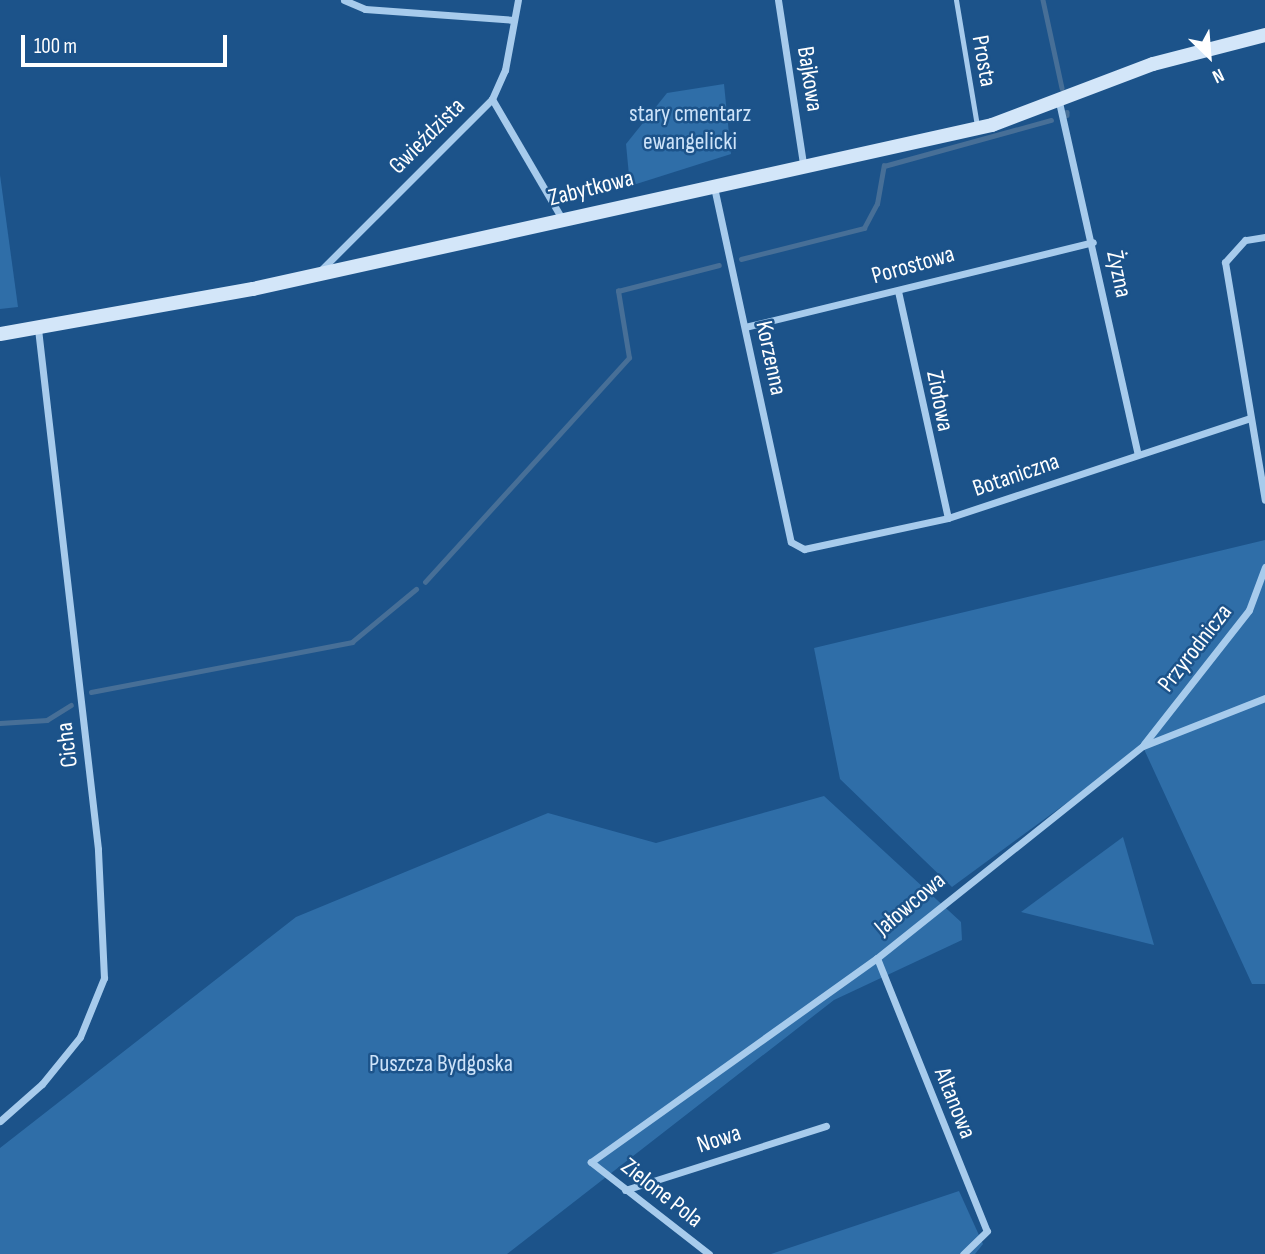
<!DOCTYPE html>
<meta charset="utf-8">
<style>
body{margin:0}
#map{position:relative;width:1265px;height:1254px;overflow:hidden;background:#1c538a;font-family:"Sofia Sans Condensed",sans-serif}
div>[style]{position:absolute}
.green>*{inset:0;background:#2f6ea8}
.stream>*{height:4.5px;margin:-2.25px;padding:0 2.25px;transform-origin:2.25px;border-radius:2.25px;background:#476f97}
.lane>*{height:5px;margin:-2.5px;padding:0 2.5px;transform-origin:2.5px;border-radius:2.5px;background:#a7cbec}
.street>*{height:7px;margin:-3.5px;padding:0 3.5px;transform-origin:3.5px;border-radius:3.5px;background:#a7cbec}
.secondary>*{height:14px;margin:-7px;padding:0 7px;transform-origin:7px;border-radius:7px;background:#d3e6f9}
span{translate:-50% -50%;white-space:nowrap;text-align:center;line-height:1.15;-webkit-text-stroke:5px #1c538a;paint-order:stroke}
.street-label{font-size:24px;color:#fff}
.park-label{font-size:24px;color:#cde3f9}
.north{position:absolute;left:1174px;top:21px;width:70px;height:70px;-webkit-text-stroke:5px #1c538a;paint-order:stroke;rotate:155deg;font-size:19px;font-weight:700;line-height:28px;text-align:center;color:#fff}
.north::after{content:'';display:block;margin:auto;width:24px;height:32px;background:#fff;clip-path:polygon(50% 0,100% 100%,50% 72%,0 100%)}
.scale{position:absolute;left:21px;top:35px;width:206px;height:32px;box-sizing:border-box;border:4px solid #fff;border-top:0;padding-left:9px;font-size:21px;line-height:24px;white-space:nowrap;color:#fff;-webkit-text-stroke:5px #1c538a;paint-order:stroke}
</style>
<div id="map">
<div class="green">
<i style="clip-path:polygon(724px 84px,731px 154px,630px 186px,626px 144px,667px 93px)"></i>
<i style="clip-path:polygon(0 175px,18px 307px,0 309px)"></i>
<i style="clip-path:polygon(1265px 540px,1265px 984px,1252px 984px,1143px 747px,952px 887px,840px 779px,814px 648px)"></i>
<i style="clip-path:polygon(824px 796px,961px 922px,962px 940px,834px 1000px,507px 1254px,0 1254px,0 1148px,296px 917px,548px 813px,656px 843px)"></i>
<i style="clip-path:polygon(1123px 837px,1154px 945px,1021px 912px)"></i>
<i style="clip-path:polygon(959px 1191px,983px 1244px,975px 1254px,771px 1254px)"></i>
</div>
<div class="stream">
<i style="left:1043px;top:0;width:90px;rotate:77.8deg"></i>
<i style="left:1067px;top:112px;width:3px;rotate:90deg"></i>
<i style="left:741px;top:259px;width:127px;rotate:-14.1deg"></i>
<i style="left:864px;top:228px;width:27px;rotate:-62deg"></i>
<i style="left:877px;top:204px;width:39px;rotate:-80deg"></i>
<i style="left:884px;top:166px;width:173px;rotate:-15.4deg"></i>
<i style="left:425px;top:582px;width:303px;rotate:-47.7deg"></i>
<i style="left:629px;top:358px;width:68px;rotate:-99.3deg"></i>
<i style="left:618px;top:291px;width:104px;rotate:-14.4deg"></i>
<i style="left:91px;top:692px;width:266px;rotate:-10.8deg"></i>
<i style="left:352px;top:642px;width:83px;rotate:-39.6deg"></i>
<i style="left:0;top:723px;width:47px;rotate:-3.7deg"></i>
<i style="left:47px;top:720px;width:28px;rotate:-32deg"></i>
</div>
<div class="lane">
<i style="left:956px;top:0;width:127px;rotate:80.5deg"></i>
</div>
<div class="street">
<i style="left:344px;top:0;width:23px;rotate:23deg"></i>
<i style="left:365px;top:9px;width:149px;rotate:4.2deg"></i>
<i style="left:778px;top:0;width:165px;rotate:81.3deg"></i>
<i style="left:492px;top:99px;width:139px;rotate:59.7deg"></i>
<i style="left:1059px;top:102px;width:361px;rotate:77.4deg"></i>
<i style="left:714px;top:187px;width:363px;rotate:77.8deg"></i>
<i style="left:791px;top:542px;width:15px;rotate:28deg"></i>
<i style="left:804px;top:549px;width:147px;rotate:-12.1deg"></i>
<i style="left:948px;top:518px;width:318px;rotate:-18.3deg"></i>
<i style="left:1265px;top:237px;width:20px;rotate:171deg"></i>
<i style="left:1245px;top:240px;width:30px;rotate:132deg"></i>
<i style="left:1225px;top:262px;width:241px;rotate:80.5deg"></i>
<i style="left:320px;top:271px;width:243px;rotate:-45deg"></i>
<i style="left:492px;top:99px;width:32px;rotate:-66deg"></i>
<i style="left:505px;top:70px;width:71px;rotate:-79.5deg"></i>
<i style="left:898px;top:291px;width:232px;rotate:77.6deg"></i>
<i style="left:745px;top:327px;width:358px;rotate:-13.7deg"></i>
<i style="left:1144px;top:744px;width:170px;rotate:-51.9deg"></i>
<i style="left:1249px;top:610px;width:46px;rotate:-69.6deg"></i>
<i style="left:877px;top:958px;width:294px;rotate:68.1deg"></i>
<i style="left:987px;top:1231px;width:33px;rotate:136deg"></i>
<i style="left:0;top:1121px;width:56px;rotate:-41.4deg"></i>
<i style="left:42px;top:1084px;width:60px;rotate:-51deg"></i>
<i style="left:80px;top:1037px;width:64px;rotate:-67.9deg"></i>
<i style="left:104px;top:978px;width:129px;rotate:-92.7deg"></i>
<i style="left:98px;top:849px;width:523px;rotate:-96.58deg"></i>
<i style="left:625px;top:1190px;width:211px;rotate:-17.7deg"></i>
<i style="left:709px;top:1254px;width:150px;rotate:-142.1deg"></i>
<i style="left:591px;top:1162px;width:351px;rotate:-35.5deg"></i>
<i style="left:877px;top:958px;width:340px;rotate:-38.6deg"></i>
<i style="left:1143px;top:746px;width:131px;rotate:-21.5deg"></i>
</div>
<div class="secondary">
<i style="left:0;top:334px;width:257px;rotate:-10.1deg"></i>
<i style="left:253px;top:289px;width:757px;rotate:-12.51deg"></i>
<i style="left:992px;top:125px;width:172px;rotate:-20.8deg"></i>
<i style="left:1153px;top:64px;width:116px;rotate:-14.5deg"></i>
</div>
<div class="street-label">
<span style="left:984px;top:61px;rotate:80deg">Prosta</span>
<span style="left:810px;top:79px;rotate:81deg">Bajkowa</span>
<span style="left:427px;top:136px;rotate:-45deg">Gwieździsta</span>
<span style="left:591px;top:188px;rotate:-14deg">Zabytkowa</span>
<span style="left:913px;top:265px;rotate:-16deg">Porostowa</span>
<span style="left:1119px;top:274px;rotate:78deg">Żyzna</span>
<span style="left:771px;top:358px;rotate:78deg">Korzenna</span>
<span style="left:940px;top:401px;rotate:79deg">Ziołowa</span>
<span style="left:1016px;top:475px;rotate:-19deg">Botaniczna</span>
<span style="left:1195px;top:648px;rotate:-52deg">Przyrodnicza</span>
<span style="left:67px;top:745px;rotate:-97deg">Cicha</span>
<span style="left:910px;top:904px;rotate:-40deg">Jałowcowa</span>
<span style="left:955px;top:1103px;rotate:68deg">Altanowa</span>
<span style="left:719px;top:1139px;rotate:-18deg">Nowa</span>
<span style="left:662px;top:1193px;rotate:38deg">Zielone Pola</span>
</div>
<div class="park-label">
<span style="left:690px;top:128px">stary cmentarz<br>ewangelicki</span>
<span style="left:441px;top:1064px">Puszcza Bydgoska</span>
</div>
<div class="north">N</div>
<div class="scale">100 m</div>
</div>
